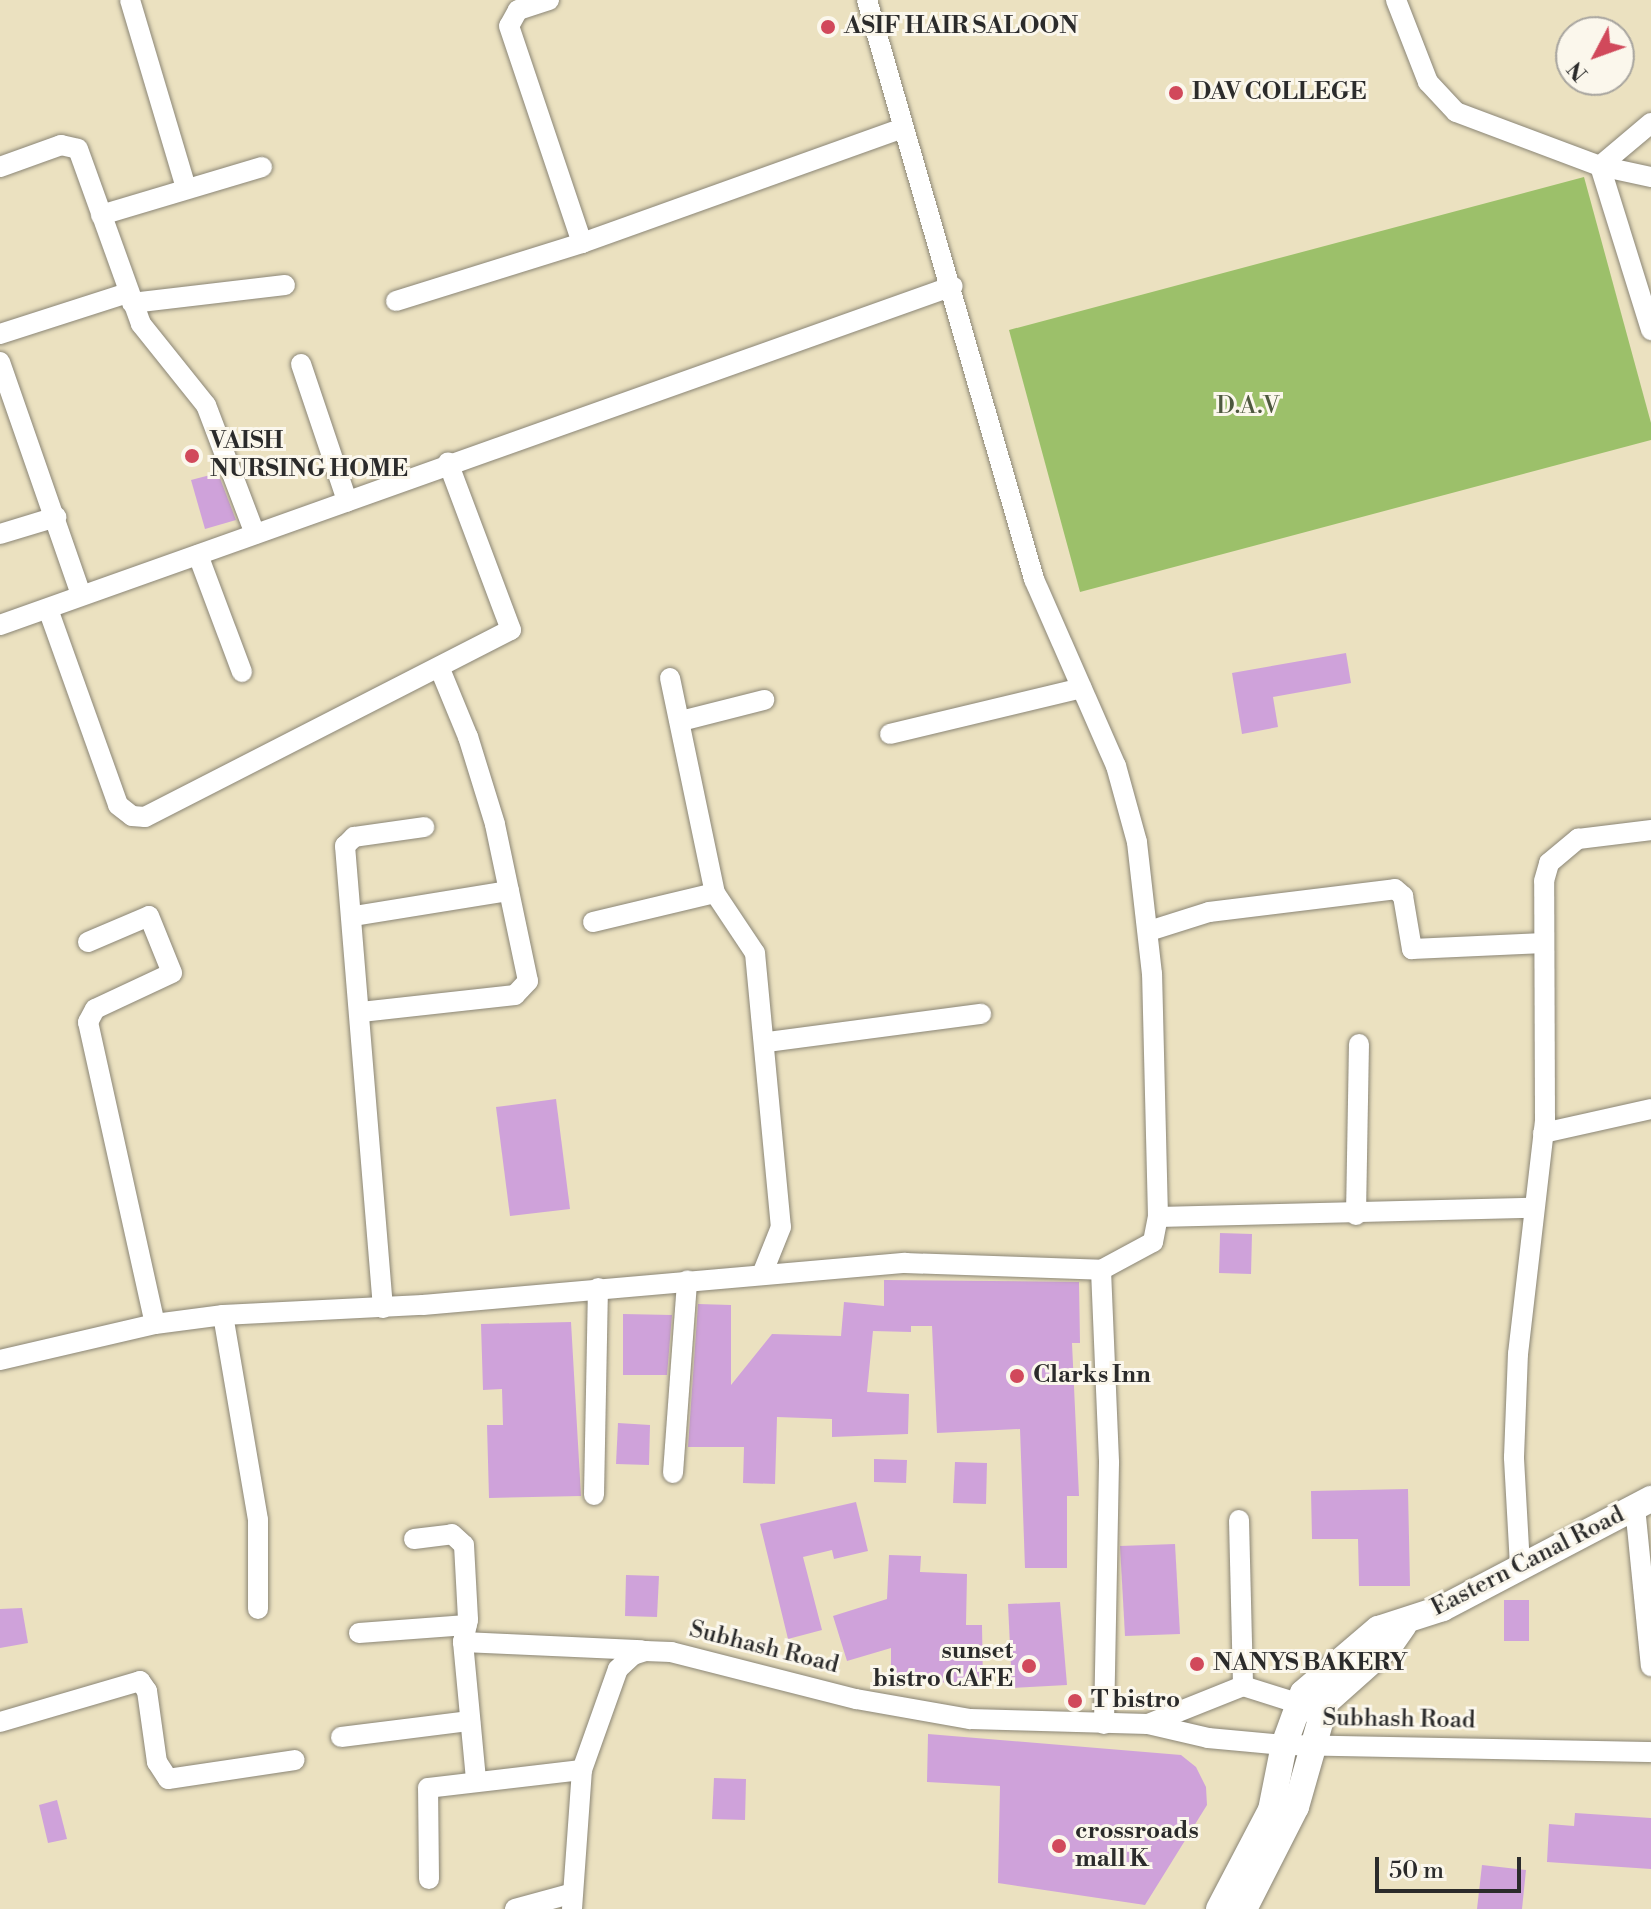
<!DOCTYPE html>
<style>
body{margin:0}
#map{position:relative;width:1651px;height:1909px;overflow:hidden;background:#ebe1c0;font-family:"Libre Bodoni",serif}
div>[style]{position:absolute}
.green>*{inset:0;background:#9cc06a}
.building>*{inset:0;background:#cfa2da}
.roads{filter:drop-shadow(0 0 2px #8b8676) drop-shadow(0 0 2px #8b8676)}
.minor>*{height:20px;margin:-10px;padding:0 10px;transform-origin:10px;border-radius:10px;background:#fff}
.major>*{height:26px;margin:-13px;padding:0 13px;transform-origin:13px;border-radius:13px;background:#fff}
.dots>*{width:22px;height:22px;translate:-50% -50%;box-sizing:border-box;border:4px solid #fbf7ec;border-radius:50%}
span{translate:-50% -50%;white-space:nowrap;text-align:center;line-height:1.15;-webkit-text-stroke:6px #fbf7ec;paint-order:stroke}
.poi-label{font-size:24px;color:#2b2b2b;font-weight:700}
.left{translate:0 -50%;text-align:left}
.right{translate:-100% -50%;text-align:right}
.park-label{font-size:24px;color:#4d583e}
.street-label{font-size:24px;color:#2b2b2b}
.north{position:absolute;left:1555px;top:16px;width:80px;height:80px;box-sizing:border-box;background:#fbf7ec;border:2px solid #a8a59f;border-radius:50%;rotate:229deg;font-size:22px;font-weight:700;line-height:32px;text-align:center;color:#2b2b2b}
.north::after{content:'';display:block;margin:auto;width:28px;height:36px;background:#d1495b;clip-path:polygon(50% 0,100% 100%,50% 72%,0 100%)}
.scale{position:absolute;left:1375px;top:1857px;width:146px;height:36px;box-sizing:border-box;border:4px solid #2b2b2b;border-top:0;padding-left:10px;font-size:24px;line-height:28px;white-space:nowrap;color:#2b2b2b;-webkit-text-stroke:6px #fbf7ec;paint-order:stroke}
</style>
<div id="map">
<div class="green">
<i style="clip-path:polygon(1584px 177px,1651px 423px,1651px 440px,1080px 592px,1009px 330px)"></i>
</div>
<div class="building">
<i style="clip-path:polygon(218px 473px,236px 520px,205px 529px,191px 480px)"></i>
<i style="clip-path:polygon(1346px 653px,1351px 683px,1273px 697px,1278px 727px,1242px 734px,1232px 673px)"></i>
<i style="clip-path:polygon(556px 1099px,570px 1209px,510px 1216px,496px 1107px)"></i>
<i style="clip-path:polygon(1220px 1233px,1252px 1234px,1251px 1274px,1219px 1273px)"></i>
<i style="clip-path:polygon(884px 1280px,1079px 1282px,1080px 1343px,1072px 1343px,1079px 1496px,1067px 1496px,1067px 1568px,1025px 1568px,1020px 1429px,937px 1433px,932px 1326px,911px 1326px,911px 1332px,873px 1331px,867px 1392px,909px 1394px,908px 1434px,832px 1437px,832px 1419px,777px 1417px,775px 1484px,743px 1483px,744px 1447px,688px 1447px,698px 1304px,731px 1305px,731px 1385px,772px 1334px,841px 1336px,844px 1302px,884px 1306px)"></i>
<i style="clip-path:polygon(623px 1314px,672px 1315px,667px 1375px,623px 1375px)"></i>
<i style="clip-path:polygon(571px 1322px,581px 1496px,489px 1498px,487px 1425px,503px 1425px,502px 1389px,483px 1390px,481px 1324px)"></i>
<i style="clip-path:polygon(618px 1423px,650px 1425px,649px 1465px,616px 1464px)"></i>
<i style="clip-path:polygon(874px 1459px,907px 1460px,906px 1483px,874px 1482px)"></i>
<i style="clip-path:polygon(955px 1462px,987px 1463px,986px 1504px,953px 1503px)"></i>
<i style="clip-path:polygon(1408px 1489px,1410px 1586px,1359px 1586px,1358px 1539px,1312px 1539px,1311px 1491px)"></i>
<i style="clip-path:polygon(856px 1502px,868px 1551px,834px 1559px,832px 1550px,803px 1557px,822px 1630px,788px 1639px,760px 1524px)"></i>
<i style="clip-path:polygon(1175px 1544px,1180px 1634px,1125px 1636px,1120px 1546px)"></i>
<i style="clip-path:polygon(889px 1555px,921px 1556px,920px 1572px,967px 1574px,966px 1625px,982px 1625px,983px 1685px,891px 1679px,891px 1648px,847px 1661px,833px 1616px,887px 1599px)"></i>
<i style="clip-path:polygon(626px 1575px,659px 1576px,657px 1617px,625px 1616px)"></i>
<i style="clip-path:polygon(1504px 1600px,1529px 1600px,1529px 1641px,1504px 1641px)"></i>
<i style="clip-path:polygon(1060px 1602px,1067px 1685px,1012px 1688px,1008px 1604px)"></i>
<i style="clip-path:polygon(22px 1608px,28px 1643px,0 1648px,0 1609px)"></i>
<i style="clip-path:polygon(928px 1734px,1181px 1755px,1196px 1767px,1206px 1787px,1207px 1805px,1145px 1905px,998px 1883px,1000px 1786px,927px 1782px)"></i>
<i style="clip-path:polygon(714px 1778px,746px 1779px,745px 1820px,712px 1819px)"></i>
<i style="clip-path:polygon(57px 1800px,67px 1839px,48px 1843px,39px 1805px)"></i>
<i style="clip-path:polygon(1575px 1813px,1651px 1818px,1651px 1869px,1547px 1862px,1549px 1824px,1574px 1826px)"></i>
<i style="clip-path:polygon(1482px 1865px,1526px 1870px,1522px 1909px,1477px 1909px)"></i>
</div>
<div class="roads">
<div class="minor">
<i style="left:130px;top:0;width:196px;rotate:73.4deg"></i>
<i style="left:549px;top:0;width:33px;rotate:162deg"></i>
<i style="left:518px;top:10px;width:18px;rotate:119deg"></i>
<i style="left:509px;top:26px;width:229px;rotate:71.4deg"></i>
<i style="left:1396px;top:0;width:88px;rotate:68.7deg"></i>
<i style="left:1428px;top:82px;width:41px;rotate:47deg"></i>
<i style="left:1456px;top:112px;width:154px;rotate:20.6deg"></i>
<i style="left:1600px;top:166px;width:52px;rotate:12.2deg"></i>
<i style="left:1651px;top:123px;width:67px;rotate:139.9deg"></i>
<i style="left:1600px;top:166px;width:172px;rotate:72.7deg"></i>
<i style="left:0;top:167px;width:65px;rotate:-19.8deg"></i>
<i style="left:61px;top:145px;width:17px;rotate:13deg"></i>
<i style="left:78px;top:149px;width:186px;rotate:70.2deg"></i>
<i style="left:141px;top:324px;width:104px;rotate:51.3deg"></i>
<i style="left:206px;top:405px;width:138px;rotate:69.2deg"></i>
<i style="left:101px;top:215px;width:168px;rotate:-16.6deg"></i>
<i style="left:396px;top:301px;width:195px;rotate:-17.3deg"></i>
<i style="left:582px;top:243px;width:338px;rotate:-19.7deg"></i>
<i style="left:132px;top:303px;width:154px;rotate:-6.7deg"></i>
<i style="left:0;top:334px;width:134px;rotate:-17.8deg"></i>
<i style="left:0;top:362px;width:247px;rotate:70.8deg"></i>
<i style="left:301px;top:364px;width:145px;rotate:71.4deg"></i>
<i style="left:0;top:534px;width:59px;rotate:-16.9deg"></i>
<i style="left:198px;top:555px;width:125px;rotate:69.4deg"></i>
<i style="left:48px;top:609px;width:208px;rotate:70.3deg"></i>
<i style="left:118px;top:805px;width:18px;rotate:38deg"></i>
<i style="left:132px;top:816px;width:13px;rotate:4deg"></i>
<i style="left:145px;top:817px;width:411px;rotate:-27.1deg"></i>
<i style="left:511px;top:630px;width:179px;rotate:-110.6deg"></i>
<i style="left:0;top:625px;width:1011px;rotate:-19.58deg"></i>
<i style="left:670px;top:678px;width:220px;rotate:78.2deg"></i>
<i style="left:715px;top:893px;width:72px;rotate:56.3deg"></i>
<i style="left:755px;top:953px;width:275px;rotate:84.6deg"></i>
<i style="left:781px;top:1227px;width:48px;rotate:111.8deg"></i>
<i style="left:681px;top:721px;width:86px;rotate:-14.2deg"></i>
<i style="left:890px;top:734px;width:197px;rotate:-13.5deg"></i>
<i style="left:354px;top:916px;width:157px;rotate:-9.2deg"></i>
<i style="left:593px;top:922px;width:125px;rotate:-13.4deg"></i>
<i style="left:1149px;top:931px;width:63px;rotate:-17.6deg"></i>
<i style="left:1209px;top:912px;width:187px;rotate:-7deg"></i>
<i style="left:1395px;top:889px;width:11px;rotate:41deg"></i>
<i style="left:1403px;top:896px;width:54px;rotate:80.4deg"></i>
<i style="left:1412px;top:949px;width:132px;rotate:-2.6deg"></i>
<i style="left:88px;top:942px;width:66px;rotate:-23.1deg"></i>
<i style="left:149px;top:916px;width:61px;rotate:68deg"></i>
<i style="left:172px;top:973px;width:85px;rotate:154.9deg"></i>
<i style="left:95px;top:1009px;width:15px;rotate:118deg"></i>
<i style="left:88px;top:1022px;width:309px;rotate:77.5deg"></i>
<i style="left:361px;top:1012px;width:155px;rotate:-6.3deg"></i>
<i style="left:515px;top:995px;width:19px;rotate:-47deg"></i>
<i style="left:528px;top:981px;width:160px;rotate:-101.9deg"></i>
<i style="left:495px;top:824px;width:91px;rotate:-107.2deg"></i>
<i style="left:468px;top:737px;width:74px;rotate:-112.4deg"></i>
<i style="left:767px;top:1042px;width:216px;rotate:-7.5deg"></i>
<i style="left:1543px;top:1133px;width:111px;rotate:-12.5deg"></i>
<i style="left:1356px;top:1215px;width:171px;rotate:-89deg"></i>
<i style="left:1158px;top:1217px;width:374px;rotate:-1.4deg"></i>
<i style="left:1101px;top:1270px;width:193px;rotate:87.6deg"></i>
<i style="left:1109px;top:1463px;width:261px;rotate:91.1deg"></i>
<i style="left:383px;top:1308px;width:464px;rotate:-94.7deg"></i>
<i style="left:345px;top:846px;width:13px;rotate:-45deg"></i>
<i style="left:354px;top:837px;width:71px;rotate:-8.1deg"></i>
<i style="left:223px;top:1315px;width:208px;rotate:80.3deg"></i>
<i style="left:258px;top:1520px;width:89px;rotate:90deg"></i>
<i style="left:0;top:1360px;width:159px;rotate:-13.1deg"></i>
<i style="left:155px;top:1324px;width:69px;rotate:-7.5deg"></i>
<i style="left:223px;top:1315px;width:200px;rotate:-2.9deg"></i>
<i style="left:423px;top:1305px;width:484px;rotate:-5deg"></i>
<i style="left:905px;top:1263px;width:196px;rotate:2deg"></i>
<i style="left:1101px;top:1270px;width:59px;rotate:-28.3deg"></i>
<i style="left:1153px;top:1242px;width:25px;rotate:-79deg"></i>
<i style="left:1158px;top:1217px;width:243px;rotate:-91.4deg"></i>
<i style="left:1152px;top:974px;width:133px;rotate:-96.5deg"></i>
<i style="left:1137px;top:842px;width:79px;rotate:-105.4deg"></i>
<i style="left:1116px;top:766px;width:204px;rotate:-113.7deg"></i>
<i style="left:1034px;top:579px;width:603px;rotate:-106.09deg"></i>
<i style="left:673px;top:1473px;width:193px;rotate:-85.8deg"></i>
<i style="left:594px;top:1495px;width:207px;rotate:-88.9deg"></i>
<i style="left:1635px;top:1507px;width:160px;rotate:84.3deg"></i>
<i style="left:1239px;top:1520px;width:166px;rotate:88.6deg"></i>
<i style="left:414px;top:1539px;width:38px;rotate:-7deg"></i>
<i style="left:452px;top:1534px;width:16px;rotate:43deg"></i>
<i style="left:464px;top:1545px;width:75px;rotate:86.9deg"></i>
<i style="left:468px;top:1620px;width:23px;rotate:103deg"></i>
<i style="left:463px;top:1642px;width:139px;rotate:84.6deg"></i>
<i style="left:1520px;top:1566px;width:109px;rotate:-93.2deg"></i>
<i style="left:1514px;top:1457px;width:103px;rotate:-87.8deg"></i>
<i style="left:1518px;top:1354px;width:236px;rotate:-83.4deg"></i>
<i style="left:1545px;top:1120px;width:239px;rotate:-90.2deg"></i>
<i style="left:1544px;top:881px;width:19px;rotate:-74deg"></i>
<i style="left:1549px;top:863px;width:38px;rotate:-40deg"></i>
<i style="left:1578px;top:839px;width:74px;rotate:-7deg"></i>
<i style="left:359px;top:1633px;width:108px;rotate:-4.2deg"></i>
<i style="left:463px;top:1642px;width:179px;rotate:2.6deg"></i>
<i style="left:0;top:1722px;width:146px;rotate:-16.3deg"></i>
<i style="left:140px;top:1681px;width:12px;rotate:55deg"></i>
<i style="left:147px;top:1691px;width:72px;rotate:82deg"></i>
<i style="left:157px;top:1762px;width:20px;rotate:57deg"></i>
<i style="left:168px;top:1779px;width:128px;rotate:-8.5deg"></i>
<i style="left:1148px;top:1724px;width:102px;rotate:-21.8deg"></i>
<i style="left:1243px;top:1686px;width:57px;rotate:17.5deg"></i>
<i style="left:1297px;top:1703px;width:13px;rotate:42deg"></i>
<i style="left:341px;top:1737px;width:130px;rotate:-7.1deg"></i>
<i style="left:429px;top:1879px;width:91px;rotate:-90.6deg"></i>
<i style="left:428px;top:1788px;width:155px;rotate:-6.7deg"></i>
<i style="left:515px;top:1909px;width:60px;rotate:-15.4deg"></i>
<i style="left:572px;top:1909px;width:139px;rotate:-85.9deg"></i>
<i style="left:582px;top:1770px;width:107px;rotate:-70.4deg"></i>
<i style="left:618px;top:1669px;width:21px;rotate:-43deg"></i>
<i style="left:633px;top:1655px;width:13px;rotate:-18deg"></i>
<i style="left:645px;top:1651px;width:26px;rotate:2deg"></i>
<i style="left:671px;top:1652px;width:191px;rotate:14.3deg"></i>
<i style="left:856px;top:1699px;width:116px;rotate:10deg"></i>
<i style="left:970px;top:1719px;width:178px;rotate:1.6deg"></i>
<i style="left:1148px;top:1724px;width:62px;rotate:13.1deg"></i>
<i style="left:1208px;top:1738px;width:76px;rotate:5.3deg"></i>
<i style="left:1284px;top:1745px;width:367px;rotate:1.1deg"></i>
</div>
<div class="major">
<i style="left:1219px;top:1909px;width:112px;rotate:-62.3deg"></i>
<i style="left:1271px;top:1810px;width:66px;rotate:-78.7deg"></i>
<i style="left:1284px;top:1745px;width:55px;rotate:-69.9deg"></i>
<i style="left:1303px;top:1693px;width:99px;rotate:-40.5deg"></i>
<i style="left:1378px;top:1629px;width:68px;rotate:-17.9deg"></i>
<i style="left:1443px;top:1608px;width:235px;rotate:-27.7deg"></i>
<i style="left:1244px;top:1909px;width:114px;rotate:-63deg"></i>
<i style="left:1296px;top:1807px;width:109px;rotate:-74.1deg"></i>
<i style="left:1326px;top:1702px;width:86px;rotate:-41.7deg"></i>
<i style="left:1390px;top:1645px;width:24px;rotate:-55deg"></i>
</div>
</div>
<div class="dots">
<i style="left:828px;top:27px;background:#d1495b"></i>
<i style="left:1176px;top:93px;background:#d1495b"></i>
<i style="left:192px;top:456px;background:#d1495b"></i>
<i style="left:1017px;top:1376px;background:#d1495b"></i>
<i style="left:1197px;top:1664px;background:#d1495b"></i>
<i style="left:1029px;top:1666px;background:#d1495b"></i>
<i style="left:1075px;top:1701px;background:#d1495b"></i>
<i style="left:1059px;top:1846px;background:#d1495b"></i>
</div>
<div class="poi-label">
<span class="left" style="left:844px;top:27px">ASIF HAIR SALOON</span>
<span class="left" style="left:1192px;top:93px">DAV COLLEGE</span>
<span class="left" style="left:210px;top:456px">VAISH<br>NURSING HOME</span>
<span class="left" style="left:1033px;top:1376px">Clarks Inn</span>
<span class="right" style="left:1013px;top:1666px">sunset<br>bistro CAFE</span>
<span class="left" style="left:1213px;top:1664px">NANYS BAKERY</span>
<span class="left" style="left:1091px;top:1701px">T bistro</span>
<span class="left" style="left:1075px;top:1846px">crossroads<br>mall K</span>
</div>
<div class="park-label">
<span style="left:1248px;top:407px">D.A.V</span>
</div>
<div class="street-label">
<span style="left:1528px;top:1562px;rotate:-27deg">Eastern Canal Road</span>
<span style="left:764px;top:1648px;rotate:14deg">Subhash Road</span>
<span style="left:1399px;top:1720px;rotate:1deg">Subhash Road</span>
</div>
<div class="north">N</div>
<div class="scale">50 m</div>
</div>
